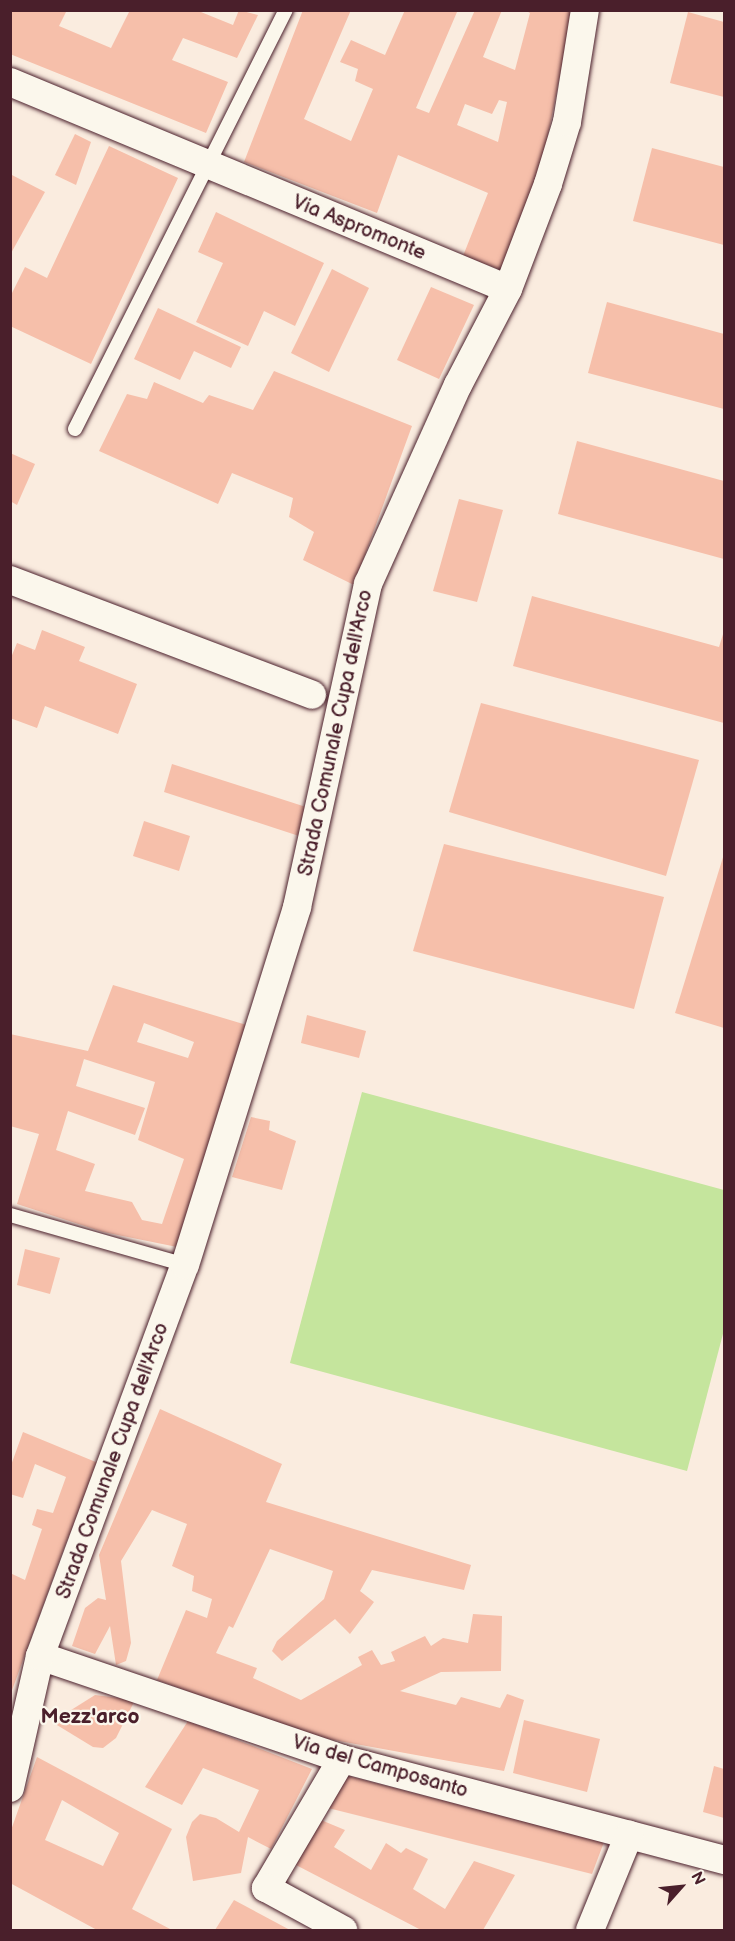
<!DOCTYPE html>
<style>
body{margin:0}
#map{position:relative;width:735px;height:1941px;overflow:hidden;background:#faecdf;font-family:"Balsamiq Sans",sans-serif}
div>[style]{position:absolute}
.green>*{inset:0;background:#c5e59d}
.building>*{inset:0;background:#f6bfaa}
.roads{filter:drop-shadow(0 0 2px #4a1f2b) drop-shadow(0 0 2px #4a1f2b)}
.service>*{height:14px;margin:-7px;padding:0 7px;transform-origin:7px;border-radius:7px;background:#fbf7ec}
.minor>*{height:28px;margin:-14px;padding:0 14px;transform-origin:14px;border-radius:14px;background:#fbf7ec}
span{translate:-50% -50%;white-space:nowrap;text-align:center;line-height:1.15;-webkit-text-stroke:4.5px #fbf7ec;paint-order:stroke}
.street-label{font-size:20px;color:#4a1f2b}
.neighbourhood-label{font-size:21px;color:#4a1f2b;font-weight:700}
.frame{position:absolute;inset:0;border:12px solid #4a1f2b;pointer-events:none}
.north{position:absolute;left:651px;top:1857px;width:60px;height:60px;-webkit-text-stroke:4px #fbf7ec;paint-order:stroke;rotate:63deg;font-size:16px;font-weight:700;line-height:24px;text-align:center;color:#4a1f2b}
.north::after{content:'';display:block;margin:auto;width:21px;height:27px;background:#4a1f2b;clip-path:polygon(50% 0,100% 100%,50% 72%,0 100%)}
</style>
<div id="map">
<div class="green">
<i style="clip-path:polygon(362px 1092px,724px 1190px,724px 1330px,687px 1471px,290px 1363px)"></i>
</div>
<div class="building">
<i style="clip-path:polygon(10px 10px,67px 10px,59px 26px,111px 48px,130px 10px,196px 10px,233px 25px,239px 10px,258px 15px,237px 58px,183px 38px,172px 60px,228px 82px,206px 133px,10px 54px)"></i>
<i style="clip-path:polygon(evenodd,303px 10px,351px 10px,304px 119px,351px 141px,373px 89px,355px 81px,358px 69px,340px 62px,351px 40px,385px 55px,405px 10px,457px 12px,416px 108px,429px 113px,475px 10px,502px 10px,483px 57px,515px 70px,530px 13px,525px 10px,573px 10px,543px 160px,501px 270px,463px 256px,488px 193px,398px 155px,377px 213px,244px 162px,303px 10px,499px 100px,507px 102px,498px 142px,457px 125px,465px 104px,492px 114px,499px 100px)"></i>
<i style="clip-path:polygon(688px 12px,724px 22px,724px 97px,670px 83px)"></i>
<i style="clip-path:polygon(75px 134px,91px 142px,76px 185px,55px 175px)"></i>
<i style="clip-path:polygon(109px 146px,178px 178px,91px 364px,10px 326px,10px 297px,25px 267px,47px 278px)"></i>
<i style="clip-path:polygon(652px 148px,724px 167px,724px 245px,633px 221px)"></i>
<i style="clip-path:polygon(10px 174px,45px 192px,10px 255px)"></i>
<i style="clip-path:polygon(216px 212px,324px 263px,295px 326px,264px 311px,248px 346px,196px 322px,223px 263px,198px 252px)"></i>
<i style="clip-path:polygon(332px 269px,369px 288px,329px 372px,291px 353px)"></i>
<i style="clip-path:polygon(431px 287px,474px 305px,439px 379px,397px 360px)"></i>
<i style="clip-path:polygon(607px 302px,724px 334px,724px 409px,588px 373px)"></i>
<i style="clip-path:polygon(158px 308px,241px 347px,231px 368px,194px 351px,180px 380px,134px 359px)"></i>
<i style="clip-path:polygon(274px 371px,412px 426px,354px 585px,303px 560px,314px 532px,289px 517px,293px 498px,232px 473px,218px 504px,99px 451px,127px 394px,147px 399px,154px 382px,203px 403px,209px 395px,253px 410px)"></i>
<i style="clip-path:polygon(577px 441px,724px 481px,724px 559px,558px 514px)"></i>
<i style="clip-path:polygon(10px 453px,35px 464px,17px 505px,10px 501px)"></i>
<i style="clip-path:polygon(459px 499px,503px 510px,477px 602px,433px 591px)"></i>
<i style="clip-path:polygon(532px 596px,719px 647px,724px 631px,724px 723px,513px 666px)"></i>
<i style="clip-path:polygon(42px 630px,85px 647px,79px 661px,137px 684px,118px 734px,45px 706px,37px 728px,10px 718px,10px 660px,17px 643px,35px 650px)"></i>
<i style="clip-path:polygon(481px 703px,699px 760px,666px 876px,449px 812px)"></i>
<i style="clip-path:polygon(172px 764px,306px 807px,299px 836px,164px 792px)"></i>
<i style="clip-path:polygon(144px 821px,190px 836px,179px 871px,133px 856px)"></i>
<i style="clip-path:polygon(444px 844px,664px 897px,634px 1009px,413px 951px)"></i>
<i style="clip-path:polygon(724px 854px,724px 1028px,675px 1013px)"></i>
<i style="clip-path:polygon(evenodd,113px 985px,250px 1026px,182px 1248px,103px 1232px,17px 1204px,39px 1134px,10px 1126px,10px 1034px,88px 1051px,113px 985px,144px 1023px,194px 1042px,188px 1058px,137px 1042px,144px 1023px,113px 985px,84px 1059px,155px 1082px,138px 1140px,184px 1159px,162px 1224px,142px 1220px,132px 1202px,85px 1191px,95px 1164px,56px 1150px,68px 1111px,135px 1135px,145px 1108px,76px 1086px,84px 1059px)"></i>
<i style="clip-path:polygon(307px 1015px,366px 1031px,359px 1058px,301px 1043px)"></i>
<i style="clip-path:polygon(251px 1117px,270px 1121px,269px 1130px,296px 1141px,282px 1190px,232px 1177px)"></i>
<i style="clip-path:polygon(25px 1249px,60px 1258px,50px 1294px,17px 1285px)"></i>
<i style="clip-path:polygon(160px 1409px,282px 1464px,266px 1502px,471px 1565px,464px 1590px,372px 1570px,360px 1591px,374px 1602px,350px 1634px,335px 1619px,282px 1661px,272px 1651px,277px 1641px,324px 1599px,333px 1571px,270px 1549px,233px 1628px,229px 1626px,216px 1653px,257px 1668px,253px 1678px,301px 1700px,362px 1665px,358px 1657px,372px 1650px,381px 1665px,395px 1661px,391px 1652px,425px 1636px,431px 1646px,443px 1638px,468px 1643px,473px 1614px,502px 1616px,501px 1671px,441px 1672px,400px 1691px,456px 1705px,461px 1697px,500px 1708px,507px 1694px,524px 1700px,504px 1771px,306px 1735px,157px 1680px,186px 1610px,207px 1618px,212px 1599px,192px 1591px,194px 1576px,172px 1566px,187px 1524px,152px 1510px,121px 1561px,131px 1643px,126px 1661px,116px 1665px,110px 1626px,95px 1654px,72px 1646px,85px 1608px,98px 1598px,106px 1600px,99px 1555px)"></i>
<i style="clip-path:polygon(23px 1432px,103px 1465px,67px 1540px,11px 1693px,10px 1573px,25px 1580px,42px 1529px,32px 1525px,37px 1509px,53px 1513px,66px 1477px,35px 1464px,23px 1498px,10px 1494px,10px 1468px)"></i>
<i style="clip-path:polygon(95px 1695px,135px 1700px,116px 1738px,103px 1748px,93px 1747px,52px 1722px)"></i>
<i style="clip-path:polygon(524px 1720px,600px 1739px,587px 1792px,513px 1773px)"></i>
<i style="clip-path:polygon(188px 1721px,312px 1769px,271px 1849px,248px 1837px,241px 1873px,193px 1881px,186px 1837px,192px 1822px,200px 1814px,216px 1818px,239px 1832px,259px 1790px,203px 1768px,182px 1805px,145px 1787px)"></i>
<i style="clip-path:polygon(evenodd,37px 1757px,172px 1829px,132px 1909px,172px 1930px,97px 1930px,10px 1883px,10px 1833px,37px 1757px,62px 1800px,119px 1833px,103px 1866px,45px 1840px,62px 1800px)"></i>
<i style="clip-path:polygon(714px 1766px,724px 1769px,724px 1818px,703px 1812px)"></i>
<i style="clip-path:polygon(348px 1776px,604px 1842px,592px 1874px,328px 1808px)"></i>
<i style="clip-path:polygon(321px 1820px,345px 1830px,334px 1847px,371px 1870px,386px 1843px,401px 1853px,406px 1848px,428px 1859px,413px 1889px,445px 1909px,474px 1861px,515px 1875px,483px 1930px,421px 1930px,296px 1865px)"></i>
<i style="clip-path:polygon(234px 1900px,290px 1930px,215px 1930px)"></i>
</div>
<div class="roads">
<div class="service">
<i style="left:75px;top:429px;width:469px;rotate:-63.3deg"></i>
<i style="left:10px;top:1215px;width:182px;rotate:15.9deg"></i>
</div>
<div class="minor">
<i style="left:10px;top:82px;width:539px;rotate:22.57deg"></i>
<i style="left:10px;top:580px;width:323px;rotate:20.8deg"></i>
<i style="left:40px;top:1656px;width:319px;rotate:18.8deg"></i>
<i style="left:342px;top:1759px;width:395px;rotate:14.8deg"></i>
<i style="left:342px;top:1759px;width:150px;rotate:120.5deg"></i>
<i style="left:266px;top:1888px;width:88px;rotate:28.6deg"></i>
<i style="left:10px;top:1788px;width:135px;rotate:-77.2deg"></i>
<i style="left:40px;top:1656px;width:417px;rotate:-69.7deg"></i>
<i style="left:185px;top:1265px;width:375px;rotate:-72.6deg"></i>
<i style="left:297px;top:907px;width:331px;rotate:-77.6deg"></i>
<i style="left:368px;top:584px;width:218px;rotate:-65.7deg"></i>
<i style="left:458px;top:385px;width:108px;rotate:-62.5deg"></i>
<i style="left:508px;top:289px;width:112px;rotate:-69.1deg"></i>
<i style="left:548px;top:184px;width:65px;rotate:-73deg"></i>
<i style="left:567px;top:122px;width:113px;rotate:-80.9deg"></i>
<i style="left:590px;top:1930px;width:103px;rotate:-67.7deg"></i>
</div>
</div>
<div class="street-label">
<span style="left:359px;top:228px;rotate:22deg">Via Aspromonte</span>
<span style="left:336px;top:733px;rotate:-78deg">Strada Comunale Cupa dell'Arco</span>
<span style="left:113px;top:1461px;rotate:-70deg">Strada Comunale Cupa dell'Arco</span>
<span style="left:380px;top:1767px;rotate:16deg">Via del Camposanto</span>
</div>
<div class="neighbourhood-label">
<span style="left:90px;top:1717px">Mezz'arco</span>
</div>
<div class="frame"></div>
<div class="north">N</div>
</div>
